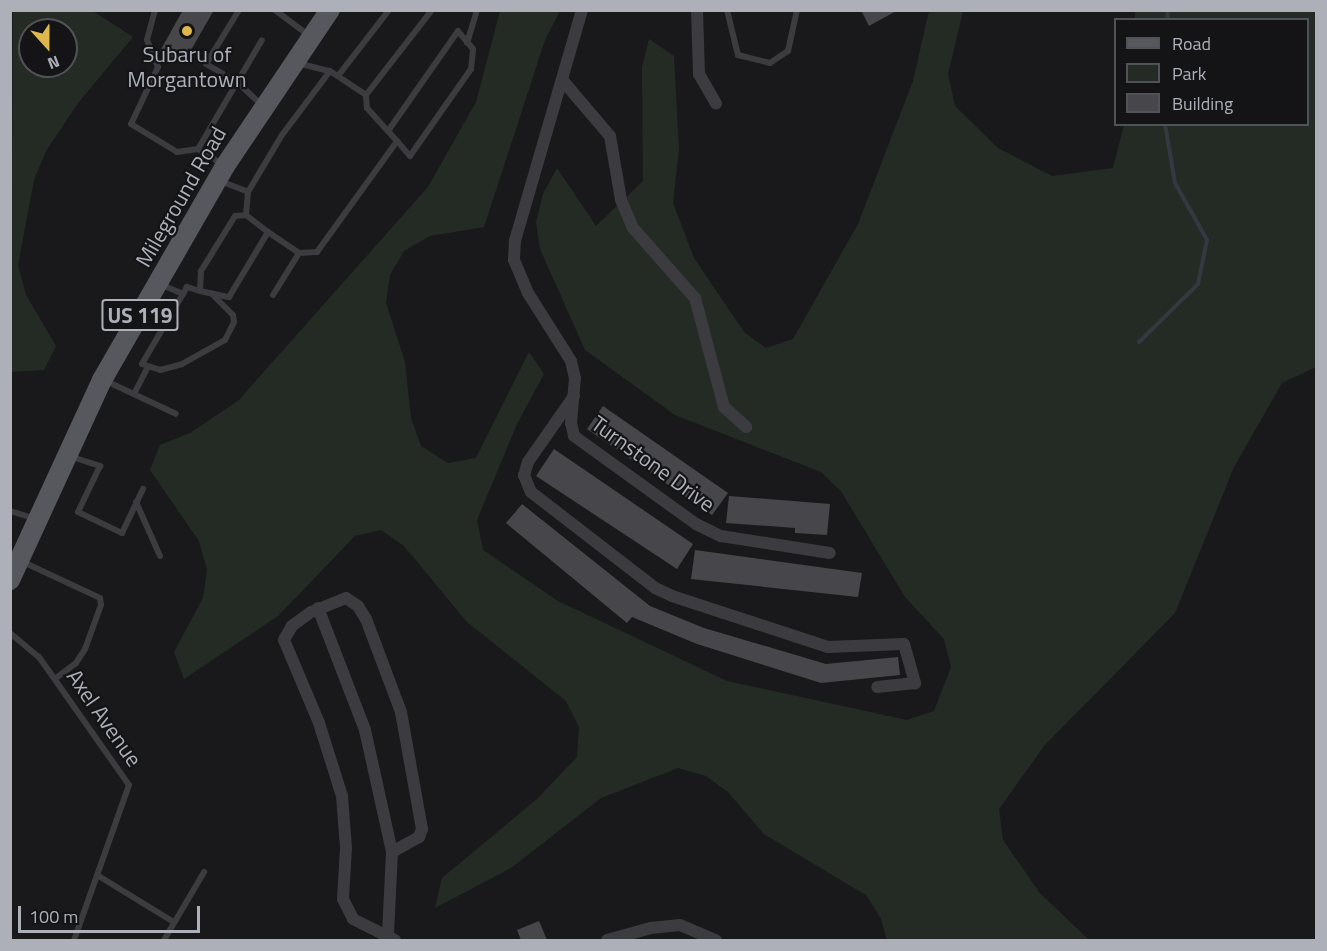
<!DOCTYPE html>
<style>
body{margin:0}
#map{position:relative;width:1327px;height:951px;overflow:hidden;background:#19191b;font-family:"Titillium Web",sans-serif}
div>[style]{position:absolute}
.green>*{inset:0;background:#242b25}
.stream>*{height:4px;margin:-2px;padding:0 2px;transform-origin:2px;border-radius:2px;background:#323940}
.building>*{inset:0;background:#47464b}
.service>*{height:6px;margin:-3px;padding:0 3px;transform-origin:3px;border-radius:3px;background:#3b3b40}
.minor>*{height:12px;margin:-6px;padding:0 6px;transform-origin:6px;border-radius:6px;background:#3b3b40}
.primary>*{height:20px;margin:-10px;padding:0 10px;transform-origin:10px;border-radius:10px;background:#57585e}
.dots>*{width:16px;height:16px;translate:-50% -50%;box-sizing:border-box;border:3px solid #141416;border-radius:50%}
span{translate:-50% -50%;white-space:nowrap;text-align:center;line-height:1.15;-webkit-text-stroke:4.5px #141416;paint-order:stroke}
.shield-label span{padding:2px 4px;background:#141416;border:2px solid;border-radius:4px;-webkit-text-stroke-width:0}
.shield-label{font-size:21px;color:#adb0b9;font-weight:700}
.poi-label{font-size:22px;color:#adb0b9}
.street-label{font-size:22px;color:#adb0b9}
.frame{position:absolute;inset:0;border:12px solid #adb0b9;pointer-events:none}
.legend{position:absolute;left:1114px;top:18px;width:195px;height:108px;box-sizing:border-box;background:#141416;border:2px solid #515257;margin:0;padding:8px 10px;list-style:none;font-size:18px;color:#adb0b9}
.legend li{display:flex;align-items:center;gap:12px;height:30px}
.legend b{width:30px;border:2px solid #515257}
.north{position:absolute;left:18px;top:18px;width:60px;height:60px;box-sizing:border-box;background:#141416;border:2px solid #515257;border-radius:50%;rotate:159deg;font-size:16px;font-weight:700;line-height:24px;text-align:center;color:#adb0b9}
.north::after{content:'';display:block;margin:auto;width:21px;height:27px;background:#dfb84d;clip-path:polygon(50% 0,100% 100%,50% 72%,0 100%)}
.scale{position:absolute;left:18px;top:906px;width:182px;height:27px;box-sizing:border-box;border:3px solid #adb0b9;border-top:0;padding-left:8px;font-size:18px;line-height:21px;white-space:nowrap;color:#adb0b9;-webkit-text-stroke:4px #141416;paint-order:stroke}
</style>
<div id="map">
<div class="green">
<i style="clip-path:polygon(evenodd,13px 10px,93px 11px,133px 37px,78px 103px,46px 151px,34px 180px,18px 265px,26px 295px,56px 346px,44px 370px,11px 372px,13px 10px,30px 30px,66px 30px,66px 66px,30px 66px,30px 30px)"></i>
<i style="clip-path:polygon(500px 11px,560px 11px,545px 40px,484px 227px,430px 236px,404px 251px,390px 275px,386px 303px,405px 362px,411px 418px,421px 446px,448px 463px,476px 458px,529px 352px,544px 374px,517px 424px,477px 520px,483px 550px,558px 601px,727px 681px,907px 720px,934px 711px,951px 667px,944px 639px,905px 597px,841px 491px,821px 472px,675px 415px,585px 350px,540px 249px,536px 222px,543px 194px,557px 168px,596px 226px,643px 181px,642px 67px,649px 39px,674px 56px,679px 149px,673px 203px,694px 258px,744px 332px,766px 348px,793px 339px,858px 224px,913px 81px,929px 11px,963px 11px,948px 74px,955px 106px,998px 148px,1052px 176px,1113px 168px,1124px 125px,1308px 124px,1308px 20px,1135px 19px,1135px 11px,1316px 11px,1316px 367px,1282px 383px,1234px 467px,1175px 613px,1044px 746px,999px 809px,1003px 840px,1039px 892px,1089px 940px,887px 940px,881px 919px,867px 896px,764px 834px,728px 792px,706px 776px,678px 768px,601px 798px,511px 868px,435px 908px,442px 878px,537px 799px,577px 757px,579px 727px,566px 701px,467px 622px,404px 546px,381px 530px,355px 536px,278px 616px,184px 679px,174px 652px,203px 598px,207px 570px,199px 541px,150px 470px,160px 445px,190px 433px,239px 400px,428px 187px,476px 102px)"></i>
</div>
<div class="stream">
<i style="left:1167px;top:20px;width:10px;rotate:-84deg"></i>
<i style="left:1139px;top:342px;width:83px;rotate:-44.5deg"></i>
<i style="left:1198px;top:284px;width:45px;rotate:-78.4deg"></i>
<i style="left:1207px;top:240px;width:65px;rotate:-119.3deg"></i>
<i style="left:1175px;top:183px;width:60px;rotate:-99.6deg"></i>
</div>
<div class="building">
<i style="clip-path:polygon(183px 10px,214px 10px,183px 64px,160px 51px)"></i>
<i style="clip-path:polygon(861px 10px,898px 10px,869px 26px)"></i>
<i style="clip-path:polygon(603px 406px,728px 493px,712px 515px,587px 429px)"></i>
<i style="clip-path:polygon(554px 449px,693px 544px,677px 569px,536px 476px)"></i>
<i style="clip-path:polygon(729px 496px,830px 504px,827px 535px,795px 533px,795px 528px,726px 523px)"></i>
<i style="clip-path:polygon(522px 504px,650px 606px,704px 628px,826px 664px,898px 657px,900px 675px,821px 683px,697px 644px,632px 617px,627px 623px,506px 523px)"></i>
<i style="clip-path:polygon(695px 550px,862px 573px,858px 597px,691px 579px)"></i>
<i style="clip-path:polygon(539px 921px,547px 940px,521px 940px,517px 930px)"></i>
</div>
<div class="service">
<i style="left:155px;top:10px;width:31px;rotate:105deg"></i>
<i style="left:147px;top:40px;width:29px;rotate:68deg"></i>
<i style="left:158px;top:67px;width:63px;rotate:115.3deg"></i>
<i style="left:131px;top:124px;width:54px;rotate:31.3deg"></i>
<i style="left:177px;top:152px;width:21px;rotate:-8deg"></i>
<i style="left:239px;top:10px;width:63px;rotate:121.4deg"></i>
<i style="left:206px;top:64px;width:34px;rotate:30deg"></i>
<i style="left:236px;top:81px;width:37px;rotate:43deg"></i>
<i style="left:275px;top:10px;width:41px;rotate:37.1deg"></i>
<i style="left:727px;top:10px;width:46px;rotate:76.3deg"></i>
<i style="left:738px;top:55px;width:33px;rotate:14deg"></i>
<i style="left:770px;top:63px;width:22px;rotate:-34deg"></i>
<i style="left:788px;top:51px;width:42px;rotate:-77.6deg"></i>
<i style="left:467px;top:43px;width:34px;rotate:-73deg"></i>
<i style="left:297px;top:63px;width:34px;rotate:14deg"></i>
<i style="left:330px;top:71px;width:43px;rotate:33.7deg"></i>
<i style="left:366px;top:95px;width:108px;rotate:-52.2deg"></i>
<i style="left:338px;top:76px;width:83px;rotate:-52.3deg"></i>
<i style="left:366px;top:95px;width:13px;rotate:86deg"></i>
<i style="left:367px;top:108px;width:31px;rotate:48deg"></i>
<i style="left:388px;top:131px;width:13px;rotate:48deg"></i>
<i style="left:397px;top:141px;width:20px;rotate:49deg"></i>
<i style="left:410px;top:156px;width:106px;rotate:-55deg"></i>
<i style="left:471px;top:69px;width:20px;rotate:-84deg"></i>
<i style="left:473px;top:49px;width:23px;rotate:-130deg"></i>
<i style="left:458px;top:31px;width:122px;rotate:125deg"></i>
<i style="left:223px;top:165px;width:30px;rotate:-147deg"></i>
<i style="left:198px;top:149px;width:126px;rotate:-59.6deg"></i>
<i style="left:220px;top:181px;width:30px;rotate:21deg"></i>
<i style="left:248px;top:192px;width:23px;rotate:95deg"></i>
<i style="left:246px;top:215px;width:28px;rotate:38deg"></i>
<i style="left:268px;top:232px;width:37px;rotate:34deg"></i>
<i style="left:299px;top:253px;width:18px;rotate:-3deg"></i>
<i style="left:317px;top:252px;width:137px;rotate:-54.2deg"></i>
<i style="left:248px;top:192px;width:66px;rotate:-59.2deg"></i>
<i style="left:282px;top:135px;width:80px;rotate:-53.1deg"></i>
<i style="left:246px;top:215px;width:11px;rotate:175deg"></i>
<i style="left:235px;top:216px;width:65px;rotate:121.7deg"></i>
<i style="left:201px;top:271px;width:20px;rotate:93deg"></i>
<i style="left:200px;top:291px;width:30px;rotate:12deg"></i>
<i style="left:229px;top:297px;width:76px;rotate:-59deg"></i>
<i style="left:162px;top:285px;width:23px;rotate:23deg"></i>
<i style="left:200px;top:291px;width:14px;rotate:-163deg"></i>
<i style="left:187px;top:287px;width:89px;rotate:120.3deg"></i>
<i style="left:142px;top:364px;width:19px;rotate:18deg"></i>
<i style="left:160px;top:370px;width:23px;rotate:-15deg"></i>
<i style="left:182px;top:364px;width:49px;rotate:-29.2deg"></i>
<i style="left:225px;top:340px;width:20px;rotate:-63deg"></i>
<i style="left:234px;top:322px;width:7px;rotate:-98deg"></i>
<i style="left:233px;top:315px;width:31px;rotate:-135deg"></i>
<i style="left:273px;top:295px;width:49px;rotate:-58.2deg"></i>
<i style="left:106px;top:381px;width:77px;rotate:25.2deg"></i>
<i style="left:134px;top:394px;width:30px;rotate:-63deg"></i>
<i style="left:69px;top:456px;width:33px;rotate:18deg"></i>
<i style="left:100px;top:466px;width:51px;rotate:115.6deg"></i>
<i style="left:78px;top:512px;width:49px;rotate:25.5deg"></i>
<i style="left:122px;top:533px;width:49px;rotate:-64.5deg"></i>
<i style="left:136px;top:502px;width:59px;rotate:66deg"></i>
<i style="left:10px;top:511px;width:27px;rotate:17deg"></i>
<i style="left:21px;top:561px;width:87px;rotate:25.1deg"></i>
<i style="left:100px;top:598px;width:7px;rotate:82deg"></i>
<i style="left:101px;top:605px;width:47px;rotate:110deg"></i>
<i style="left:85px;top:649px;width:17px;rotate:123deg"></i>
<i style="left:76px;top:663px;width:26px;rotate:143deg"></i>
<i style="left:10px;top:633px;width:38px;rotate:40deg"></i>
<i style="left:39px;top:657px;width:156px;rotate:54.9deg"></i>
<i style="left:129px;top:785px;width:164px;rotate:109.5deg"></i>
<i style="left:97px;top:875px;width:88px;rotate:31.5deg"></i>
<i style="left:164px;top:940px;width:79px;rotate:-59.5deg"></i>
</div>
<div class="minor">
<i style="left:582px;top:10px;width:240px;rotate:106.2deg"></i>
<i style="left:515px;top:240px;width:20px;rotate:93deg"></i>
<i style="left:514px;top:260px;width:36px;rotate:67deg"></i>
<i style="left:528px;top:293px;width:80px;rotate:57.7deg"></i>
<i style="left:571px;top:361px;width:17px;rotate:77deg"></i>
<i style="left:575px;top:378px;width:45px;rotate:95.1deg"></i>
<i style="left:571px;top:423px;width:13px;rotate:77deg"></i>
<i style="left:574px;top:436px;width:150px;rotate:35.8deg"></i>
<i style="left:696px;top:524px;width:28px;rotate:26deg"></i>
<i style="left:721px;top:536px;width:110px;rotate:8.9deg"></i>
<i style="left:697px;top:10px;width:64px;rotate:88.2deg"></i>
<i style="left:699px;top:74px;width:34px;rotate:60deg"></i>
<i style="left:564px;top:82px;width:71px;rotate:49.6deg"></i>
<i style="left:610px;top:136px;width:65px;rotate:80.2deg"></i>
<i style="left:621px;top:200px;width:30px;rotate:67deg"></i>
<i style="left:633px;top:228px;width:94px;rotate:48.5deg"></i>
<i style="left:695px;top:298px;width:113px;rotate:75.1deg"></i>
<i style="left:724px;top:407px;width:30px;rotate:42deg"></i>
<i style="left:574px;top:396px;width:80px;rotate:124.9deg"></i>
<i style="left:528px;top:462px;width:14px;rotate:107deg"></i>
<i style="left:524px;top:475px;width:18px;rotate:68deg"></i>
<i style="left:531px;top:492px;width:157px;rotate:37.7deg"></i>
<i style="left:655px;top:588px;width:19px;rotate:25deg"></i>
<i style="left:672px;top:596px;width:164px;rotate:18.1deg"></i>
<i style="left:828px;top:647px;width:76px;rotate:-2.3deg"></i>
<i style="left:904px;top:644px;width:41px;rotate:74.2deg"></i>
<i style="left:915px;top:683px;width:38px;rotate:174deg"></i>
<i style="left:318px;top:608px;width:131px;rotate:68.9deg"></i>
<i style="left:365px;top:730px;width:125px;rotate:77.5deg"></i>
<i style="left:392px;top:852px;width:83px;rotate:92.8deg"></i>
<i style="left:392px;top:852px;width:31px;rotate:-29deg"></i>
<i style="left:419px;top:837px;width:9px;rotate:-69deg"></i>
<i style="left:422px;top:829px;width:119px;rotate:-100.2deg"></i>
<i style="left:401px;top:712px;width:99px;rotate:-110.6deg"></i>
<i style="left:366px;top:619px;width:15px;rotate:-122deg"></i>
<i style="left:358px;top:606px;width:14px;rotate:-146deg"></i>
<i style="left:346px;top:598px;width:38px;rotate:158deg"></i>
<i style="left:311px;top:612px;width:24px;rotate:144deg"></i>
<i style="left:292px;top:626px;width:16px;rotate:120deg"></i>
<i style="left:284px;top:640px;width:90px;rotate:67.1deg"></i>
<i style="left:319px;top:723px;width:77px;rotate:72.5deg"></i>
<i style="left:342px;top:796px;width:52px;rotate:85.6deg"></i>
<i style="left:346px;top:848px;width:51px;rotate:93.4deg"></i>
<i style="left:343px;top:899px;width:22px;rotate:63deg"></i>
<i style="left:353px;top:919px;width:47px;rotate:26.6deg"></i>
<i style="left:607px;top:940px;width:46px;rotate:-15.3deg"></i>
<i style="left:651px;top:928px;width:29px;rotate:-6deg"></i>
<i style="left:680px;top:925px;width:39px;rotate:23deg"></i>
</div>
<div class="primary">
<i style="left:10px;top:580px;width:220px;rotate:-65.3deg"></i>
<i style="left:102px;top:380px;width:247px;rotate:-60.1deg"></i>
<i style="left:225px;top:166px;width:188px;rotate:-56.1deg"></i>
</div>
<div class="dots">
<i style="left:187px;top:31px;background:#dfb84d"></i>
</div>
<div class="shield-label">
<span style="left:140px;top:315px">US 119</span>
</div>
<div class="poi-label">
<span style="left:187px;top:67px">Subaru of<br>Morgantown</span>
</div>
<div class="street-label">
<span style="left:181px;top:197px;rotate:-60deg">Mileground Road</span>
<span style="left:653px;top:464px;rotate:36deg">Turnstone Drive</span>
<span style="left:104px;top:718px;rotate:55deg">Axel Avenue</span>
</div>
<div class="frame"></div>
<ul class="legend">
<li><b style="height:8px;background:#57585e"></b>Road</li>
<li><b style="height:16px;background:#242b25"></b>Park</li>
<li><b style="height:16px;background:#47464b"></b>Building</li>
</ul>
<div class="north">N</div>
<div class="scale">100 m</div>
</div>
